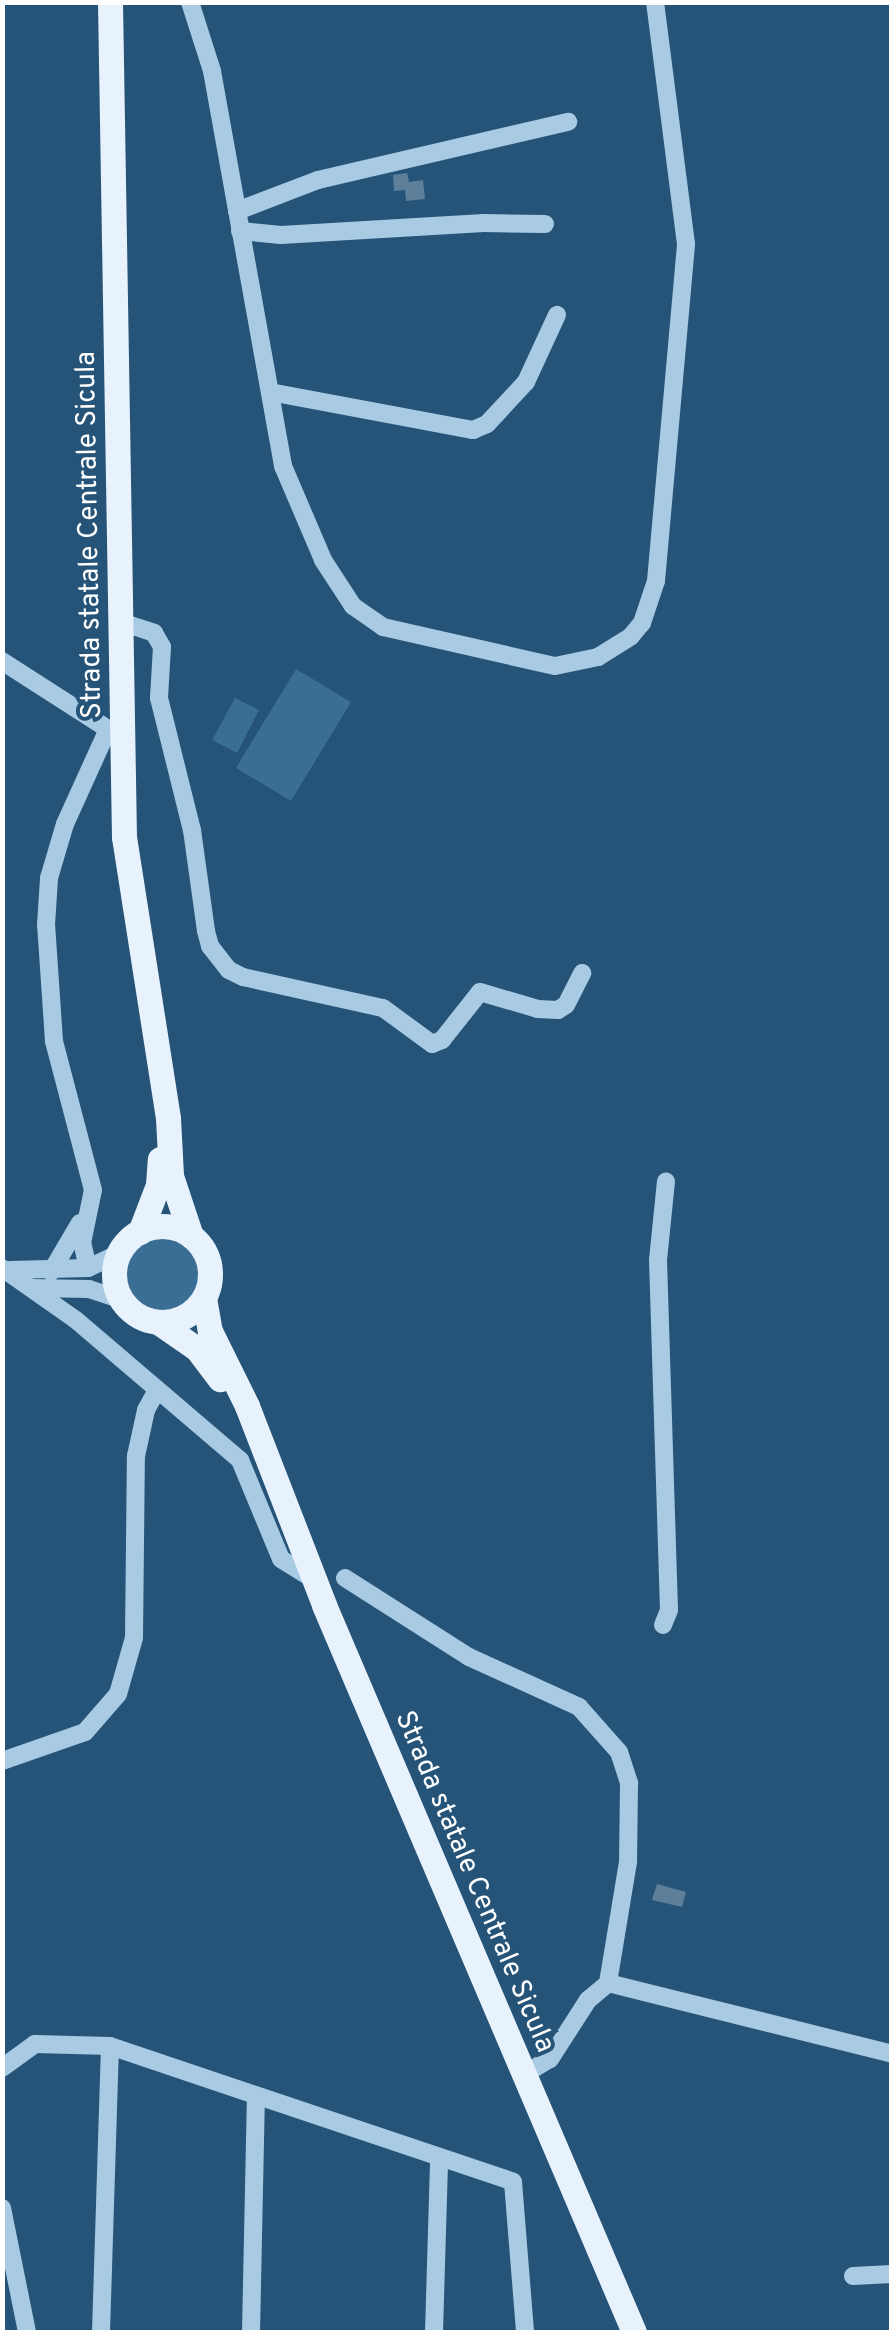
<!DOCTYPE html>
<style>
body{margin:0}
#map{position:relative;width:894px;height:2335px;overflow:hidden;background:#265478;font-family:Overpass,sans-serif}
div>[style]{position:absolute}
.green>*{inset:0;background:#3a6e95}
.round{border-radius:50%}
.water>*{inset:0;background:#5d7f99}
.minor>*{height:18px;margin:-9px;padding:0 9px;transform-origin:9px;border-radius:9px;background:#a9cae3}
.major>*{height:25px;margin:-12.5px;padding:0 12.5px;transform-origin:12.5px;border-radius:12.5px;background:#e8f2fc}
.major>.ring{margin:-12.5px;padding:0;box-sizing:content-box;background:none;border:25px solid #e8f2fc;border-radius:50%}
span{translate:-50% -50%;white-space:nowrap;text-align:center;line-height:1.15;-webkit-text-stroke:8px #265478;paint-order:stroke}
.street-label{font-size:28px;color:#fff}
.frame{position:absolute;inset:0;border:5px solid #fff;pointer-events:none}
</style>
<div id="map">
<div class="green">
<i style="clip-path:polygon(296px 669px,351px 702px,291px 801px,236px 768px)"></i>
<i style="clip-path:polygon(235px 698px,259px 710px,237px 753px,212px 740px)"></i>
<i class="round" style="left:122px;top:1234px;width:82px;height:82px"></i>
</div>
<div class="water">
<i style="clip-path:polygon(407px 173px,409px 182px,423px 180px,425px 199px,406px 201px,405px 190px,394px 191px,393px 175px)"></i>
<i style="clip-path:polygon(657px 1884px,686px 1892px,682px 1907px,652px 1900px)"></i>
</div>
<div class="minor">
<i style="left:190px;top:2px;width:72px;rotate:72.3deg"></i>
<i style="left:212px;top:71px;width:401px;rotate:79.8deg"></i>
<i style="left:283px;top:466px;width:102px;rotate:66.9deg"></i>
<i style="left:323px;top:560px;width:55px;rotate:56.9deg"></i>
<i style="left:353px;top:606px;width:37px;rotate:35deg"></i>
<i style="left:383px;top:627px;width:176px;rotate:12.8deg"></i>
<i style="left:555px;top:666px;width:44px;rotate:-11.8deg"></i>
<i style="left:598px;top:657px;width:39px;rotate:-32deg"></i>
<i style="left:631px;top:636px;width:17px;rotate:-50deg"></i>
<i style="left:642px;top:623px;width:44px;rotate:-71.6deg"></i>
<i style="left:656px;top:581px;width:338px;rotate:-84.9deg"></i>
<i style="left:686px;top:244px;width:244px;rotate:-97.3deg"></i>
<i style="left:237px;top:211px;width:87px;rotate:-20.9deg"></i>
<i style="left:318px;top:180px;width:257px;rotate:-13.1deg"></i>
<i style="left:240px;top:231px;width:41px;rotate:5.6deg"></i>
<i style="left:281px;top:235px;width:203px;rotate:-3.4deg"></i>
<i style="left:484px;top:223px;width:61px;rotate:0.9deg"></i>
<i style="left:270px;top:392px;width:207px;rotate:10.6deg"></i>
<i style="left:473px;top:430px;width:15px;rotate:-23deg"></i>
<i style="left:487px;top:424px;width:57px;rotate:-47.1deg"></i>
<i style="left:526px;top:382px;width:74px;rotate:-65.2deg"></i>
<i style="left:121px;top:622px;width:35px;rotate:18deg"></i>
<i style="left:154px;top:633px;width:16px;rotate:60deg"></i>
<i style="left:162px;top:647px;width:51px;rotate:93.4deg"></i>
<i style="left:159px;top:698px;width:136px;rotate:76deg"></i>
<i style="left:192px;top:830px;width:102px;rotate:82.1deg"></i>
<i style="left:206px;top:931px;width:16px;rotate:75deg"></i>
<i style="left:210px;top:946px;width:31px;rotate:52deg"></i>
<i style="left:229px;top:970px;width:16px;rotate:27deg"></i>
<i style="left:243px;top:977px;width:143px;rotate:12.5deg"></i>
<i style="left:383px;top:1008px;width:61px;rotate:36.3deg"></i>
<i style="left:432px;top:1044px;width:11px;rotate:-22deg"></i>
<i style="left:442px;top:1040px;width:61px;rotate:-51.6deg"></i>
<i style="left:480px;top:992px;width:60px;rotate:16.3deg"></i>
<i style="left:538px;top:1009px;width:20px;rotate:3deg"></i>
<i style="left:558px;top:1010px;width:9px;rotate:-32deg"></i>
<i style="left:566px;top:1005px;width:36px;rotate:-63deg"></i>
<i style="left:2px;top:661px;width:126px;rotate:32.7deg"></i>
<i style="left:2px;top:1268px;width:90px;rotate:35.1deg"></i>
<i style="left:76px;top:1320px;width:216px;rotate:40.5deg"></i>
<i style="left:240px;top:1460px;width:107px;rotate:67.5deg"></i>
<i style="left:281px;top:1559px;width:38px;rotate:32deg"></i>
<i style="left:88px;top:1268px;width:26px;rotate:-103deg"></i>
<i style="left:82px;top:1243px;width:54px;rotate:-78.3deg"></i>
<i style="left:93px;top:1190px;width:154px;rotate:-104.7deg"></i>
<i style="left:54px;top:1041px;width:116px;rotate:-93.9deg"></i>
<i style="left:46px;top:925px;width:47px;rotate:-86.3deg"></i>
<i style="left:49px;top:878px;width:56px;rotate:-73.5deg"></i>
<i style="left:65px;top:824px;width:104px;rotate:-65.6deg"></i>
<i style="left:108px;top:729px;width:16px;rotate:-4deg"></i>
<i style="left:10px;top:1270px;width:78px;rotate:-1.5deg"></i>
<i style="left:88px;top:1268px;width:35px;rotate:-25deg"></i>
<i style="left:51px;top:1272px;width:57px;rotate:-59.4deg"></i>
<i style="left:31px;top:1288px;width:58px;rotate:1deg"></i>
<i style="left:89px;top:1289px;width:35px;rotate:18deg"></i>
<i style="left:345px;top:1578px;width:147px;rotate:32.5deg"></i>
<i style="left:469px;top:1657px;width:121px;rotate:24.4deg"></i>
<i style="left:579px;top:1707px;width:60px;rotate:48.4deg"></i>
<i style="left:619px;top:1752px;width:33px;rotate:72deg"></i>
<i style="left:629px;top:1783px;width:79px;rotate:90.7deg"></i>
<i style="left:628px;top:1862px;width:123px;rotate:99.4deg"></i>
<i style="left:663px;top:1625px;width:16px;rotate:-68deg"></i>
<i style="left:669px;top:1610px;width:350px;rotate:-91.8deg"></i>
<i style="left:658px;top:1260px;width:79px;rotate:-84.2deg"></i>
<i style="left:2px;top:1761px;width:88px;rotate:-19.3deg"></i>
<i style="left:85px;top:1732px;width:50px;rotate:-49deg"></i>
<i style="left:118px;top:1694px;width:58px;rotate:-74.1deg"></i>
<i style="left:134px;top:1638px;width:182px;rotate:-89.4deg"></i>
<i style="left:136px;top:1456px;width:47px;rotate:-77.7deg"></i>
<i style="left:146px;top:1410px;width:23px;rotate:-61deg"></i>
<i style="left:2px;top:2068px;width:41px;rotate:-36deg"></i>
<i style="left:35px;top:2044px;width:75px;rotate:1.5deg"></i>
<i style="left:110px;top:2046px;width:425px;rotate:18.6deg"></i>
<i style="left:513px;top:2182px;width:150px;rotate:85.4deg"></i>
<i style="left:523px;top:2075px;width:31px;rotate:-31deg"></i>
<i style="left:550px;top:2059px;width:70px;rotate:-57.2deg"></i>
<i style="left:588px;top:2000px;width:26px;rotate:-40deg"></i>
<i style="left:608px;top:1983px;width:293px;rotate:14deg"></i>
<i style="left:2px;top:2208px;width:126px;rotate:78.6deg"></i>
<i style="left:853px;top:2276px;width:39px;rotate:-3deg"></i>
<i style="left:101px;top:2332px;width:286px;rotate:-88.2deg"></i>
<i style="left:251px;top:2332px;width:235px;rotate:-88.8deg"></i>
<i style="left:434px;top:2332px;width:173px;rotate:-88.3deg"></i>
</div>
<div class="major">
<i style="left:110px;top:2px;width:835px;rotate:89.04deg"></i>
<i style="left:124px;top:837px;width:284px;rotate:81.1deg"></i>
<i style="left:168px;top:1118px;width:58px;rotate:87deg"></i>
<i style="left:171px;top:1176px;width:63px;rotate:71.6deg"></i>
<i class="ring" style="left:114px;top:1226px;width:71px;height:71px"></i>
<i style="left:140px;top:1232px;width:50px;rotate:-69deg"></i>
<i style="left:158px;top:1185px;width:26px;rotate:-86deg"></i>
<i style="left:204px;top:1298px;width:34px;rotate:80deg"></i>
<i style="left:210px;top:1331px;width:84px;rotate:63.7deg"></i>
<i style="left:247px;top:1406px;width:213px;rotate:68.8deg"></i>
<i style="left:324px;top:1605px;width:790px;rotate:66.91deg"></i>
<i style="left:158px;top:1322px;width:47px;rotate:34.7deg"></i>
<i style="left:197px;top:1349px;width:38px;rotate:53deg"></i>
</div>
<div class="street-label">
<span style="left:90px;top:535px;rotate:-91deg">Strada statale Centrale Sicula</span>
<span style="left:474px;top:1882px;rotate:67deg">Strada statale Centrale Sicula</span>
</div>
<div class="frame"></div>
</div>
